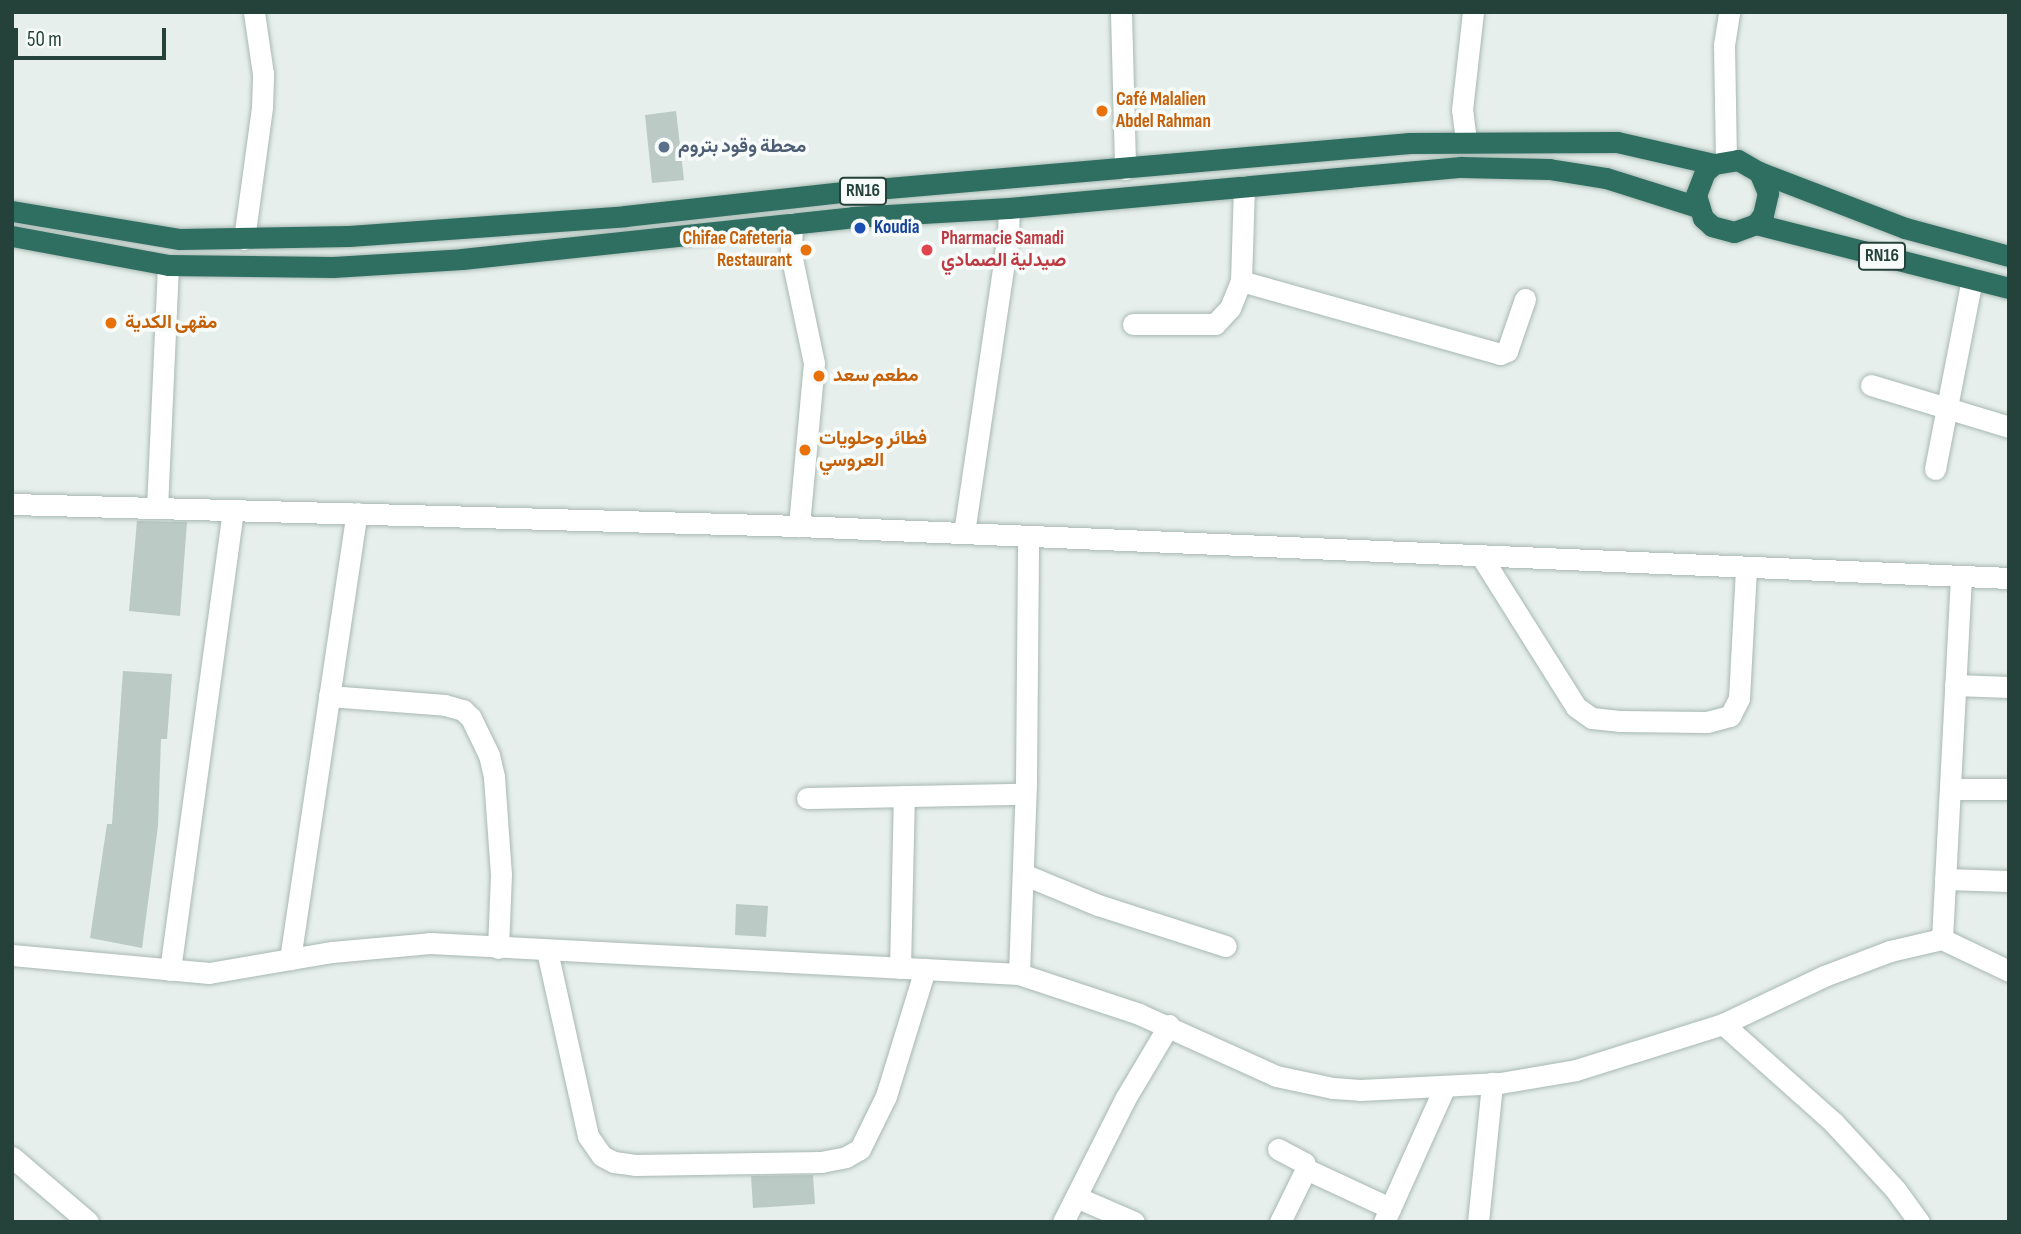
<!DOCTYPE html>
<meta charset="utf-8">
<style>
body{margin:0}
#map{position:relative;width:2021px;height:1234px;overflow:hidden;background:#e6efeb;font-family:"Sofia Sans Condensed",Vazirmatn,sans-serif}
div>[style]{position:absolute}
.building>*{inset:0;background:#bbcac4}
.roads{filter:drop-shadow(0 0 2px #a8b8b2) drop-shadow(0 0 2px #a8b8b2)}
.minor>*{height:21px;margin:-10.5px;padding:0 10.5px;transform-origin:10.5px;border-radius:10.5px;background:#fff}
.highway>*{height:21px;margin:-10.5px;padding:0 10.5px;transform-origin:10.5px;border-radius:10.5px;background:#2f6f62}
.dots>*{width:19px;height:19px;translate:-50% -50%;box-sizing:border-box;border:4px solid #f7fbf9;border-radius:50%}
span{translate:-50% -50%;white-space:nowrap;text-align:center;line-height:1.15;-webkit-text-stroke:7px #f7fbf9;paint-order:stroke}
.shield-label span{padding:2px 5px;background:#f7fbf9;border:2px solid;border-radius:5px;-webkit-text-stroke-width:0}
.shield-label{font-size:18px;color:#24423a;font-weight:700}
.food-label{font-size:19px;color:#c56008;font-weight:700}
.left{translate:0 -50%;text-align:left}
.right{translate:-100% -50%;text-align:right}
.service-label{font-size:19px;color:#4e5e75;font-weight:700}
.transit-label{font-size:19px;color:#164399;font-weight:700}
.health-label{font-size:19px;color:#be3a42;font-weight:700}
.frame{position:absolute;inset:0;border:14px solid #24423a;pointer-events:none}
.scale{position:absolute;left:14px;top:28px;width:152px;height:32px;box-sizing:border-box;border:4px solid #24423a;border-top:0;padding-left:9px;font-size:21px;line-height:24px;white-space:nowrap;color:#24423a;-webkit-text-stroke:5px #f7fbf9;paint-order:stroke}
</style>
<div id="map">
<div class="building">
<i style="clip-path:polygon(676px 111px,684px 180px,652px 183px,645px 115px)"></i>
<i style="clip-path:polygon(137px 521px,187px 522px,180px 616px,129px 611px)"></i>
<i style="clip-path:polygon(123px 671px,172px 674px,167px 739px,161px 739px,158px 826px,142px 948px,90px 938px,107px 824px,112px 824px)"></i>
<i style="clip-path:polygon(736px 904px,768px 906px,766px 937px,735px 935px)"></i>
<i style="clip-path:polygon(813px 1175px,815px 1204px,753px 1208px,751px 1176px)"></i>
</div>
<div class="roads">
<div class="minor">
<i style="left:1121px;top:12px;width:157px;rotate:88.5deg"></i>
<i style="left:1466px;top:141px;width:31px;rotate:-97deg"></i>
<i style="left:1462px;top:110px;width:99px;rotate:-83.6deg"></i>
<i style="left:1726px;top:160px;width:115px;rotate:-91deg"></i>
<i style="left:1724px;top:45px;width:33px;rotate:-81deg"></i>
<i style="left:1244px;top:186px;width:95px;rotate:91.8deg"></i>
<i style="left:1241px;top:281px;width:269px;rotate:15.7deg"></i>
<i style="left:1500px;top:354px;width:8px;rotate:-23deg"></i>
<i style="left:1507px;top:351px;width:55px;rotate:-70.9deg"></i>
<i style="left:792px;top:223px;width:31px;rotate:92deg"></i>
<i style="left:791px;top:254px;width:111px;rotate:78.1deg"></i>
<i style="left:814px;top:363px;width:164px;rotate:95.3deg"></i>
<i style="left:244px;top:239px;width:133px;rotate:-82.2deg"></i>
<i style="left:262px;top:107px;width:33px;rotate:-88deg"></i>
<i style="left:263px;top:74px;width:63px;rotate:-98.3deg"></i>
<i style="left:1133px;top:324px;width:82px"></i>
<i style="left:1215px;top:324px;width:22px;rotate:-47deg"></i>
<i style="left:1230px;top:308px;width:29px;rotate:-68deg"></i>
<i style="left:1871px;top:385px;width:144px;rotate:16.9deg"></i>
<i style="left:1935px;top:469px;width:194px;rotate:-79deg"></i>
<i style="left:12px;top:504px;width:787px;rotate:1.6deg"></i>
<i style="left:799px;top:526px;width:1211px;rotate:2.46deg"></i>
<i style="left:157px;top:508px;width:243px;rotate:-87.4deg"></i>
<i style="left:964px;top:533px;width:302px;rotate:-81.6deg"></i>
<i style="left:1008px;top:234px;width:26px;rotate:-88deg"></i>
<i style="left:1481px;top:556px;width:178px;rotate:57.8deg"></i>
<i style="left:1576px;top:707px;width:19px;rotate:35deg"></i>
<i style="left:1592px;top:718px;width:27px;rotate:6deg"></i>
<i style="left:1619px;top:721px;width:88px;rotate:0.7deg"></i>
<i style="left:1707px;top:722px;width:24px;rotate:-15deg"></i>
<i style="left:1730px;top:716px;width:20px;rotate:-63deg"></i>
<i style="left:1739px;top:698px;width:131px;rotate:-86.9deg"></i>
<i style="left:1955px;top:685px;width:54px;rotate:2.1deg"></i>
<i style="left:329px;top:696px;width:116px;rotate:4.4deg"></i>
<i style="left:445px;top:705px;width:19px;rotate:16deg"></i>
<i style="left:463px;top:710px;width:11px;rotate:45deg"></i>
<i style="left:471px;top:718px;width:41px;rotate:64.1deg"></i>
<i style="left:489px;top:755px;width:23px;rotate:77deg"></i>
<i style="left:494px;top:777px;width:97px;rotate:85.9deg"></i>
<i style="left:501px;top:874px;width:74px;rotate:92.3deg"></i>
<i style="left:1950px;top:789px;width:59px"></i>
<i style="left:807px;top:798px;width:218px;rotate:-1.1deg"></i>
<i style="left:1023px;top:874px;width:81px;rotate:22.5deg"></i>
<i style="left:1098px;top:905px;width:134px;rotate:17.8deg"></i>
<i style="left:1945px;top:879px;width:64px;rotate:1.8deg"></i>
<i style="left:1942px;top:939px;width:362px;rotate:-87deg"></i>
<i style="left:547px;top:951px;width:189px;rotate:77.5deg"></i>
<i style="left:588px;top:1136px;width:24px;rotate:55deg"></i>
<i style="left:602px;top:1156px;width:13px;rotate:27deg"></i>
<i style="left:614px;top:1162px;width:21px;rotate:8deg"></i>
<i style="left:635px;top:1165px;width:186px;rotate:-0.9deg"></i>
<i style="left:821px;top:1162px;width:25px;rotate:-11deg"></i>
<i style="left:846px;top:1157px;width:16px;rotate:-30deg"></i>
<i style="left:860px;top:1149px;width:59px;rotate:-63.9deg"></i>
<i style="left:886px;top:1096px;width:133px;rotate:-72.9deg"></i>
<i style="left:12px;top:955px;width:198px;rotate:5.2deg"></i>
<i style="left:209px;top:973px;width:125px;rotate:-9.7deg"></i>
<i style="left:332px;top:952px;width:98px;rotate:-5.2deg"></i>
<i style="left:430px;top:943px;width:590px;rotate:3.01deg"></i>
<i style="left:1019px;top:974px;width:126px;rotate:18.4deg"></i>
<i style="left:1139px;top:1014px;width:150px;rotate:24.3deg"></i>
<i style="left:1276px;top:1076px;width:58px;rotate:11.9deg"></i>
<i style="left:1333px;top:1088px;width:27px;rotate:4deg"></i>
<i style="left:1360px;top:1090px;width:140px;rotate:-2.9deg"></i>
<i style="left:1500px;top:1083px;width:77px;rotate:-9.7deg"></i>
<i style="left:1576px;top:1070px;width:154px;rotate:-17.4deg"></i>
<i style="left:1723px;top:1024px;width:112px;rotate:-25.4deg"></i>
<i style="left:1824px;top:976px;width:71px;rotate:-20.7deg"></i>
<i style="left:1890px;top:951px;width:53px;rotate:-13deg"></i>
<i style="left:1942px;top:939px;width:74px;rotate:25.5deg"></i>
<i style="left:290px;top:959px;width:451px;rotate:-81.5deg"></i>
<i style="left:900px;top:968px;width:172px;rotate:-88.7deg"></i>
<i style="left:170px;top:970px;width:463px;rotate:-82.2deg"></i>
<i style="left:1019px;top:974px;width:193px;rotate:-87.9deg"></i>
<i style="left:1026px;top:781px;width:243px;rotate:-89.5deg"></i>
<i style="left:1723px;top:1024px;width:147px;rotate:41.7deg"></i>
<i style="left:1833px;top:1122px;width:91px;rotate:47.2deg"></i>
<i style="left:1895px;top:1189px;width:41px;rotate:54deg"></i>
<i style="left:1278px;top:1149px;width:30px;rotate:28deg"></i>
<i style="left:1304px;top:1163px;width:6px;rotate:72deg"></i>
<i style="left:1306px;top:1169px;width:59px;rotate:116.1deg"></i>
<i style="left:12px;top:1157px;width:100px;rotate:40.5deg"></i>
<i style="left:1306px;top:1169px;width:93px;rotate:24.9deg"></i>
<i style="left:1076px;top:1197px;width:63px;rotate:23.3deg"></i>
<i style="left:1063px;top:1222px;width:138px;rotate:-63.2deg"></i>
<i style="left:1125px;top:1099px;width:86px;rotate:-59.3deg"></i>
<i style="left:1384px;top:1222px;width:149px;rotate:-65.8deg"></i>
<i style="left:1478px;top:1222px;width:140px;rotate:-84.2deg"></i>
</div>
<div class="highway">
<i style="left:1759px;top:172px;width:23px;rotate:67deg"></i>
<i style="left:1768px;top:193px;width:23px;rotate:103deg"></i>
<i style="left:1763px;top:215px;width:11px;rotate:128deg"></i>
<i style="left:1756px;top:224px;width:23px;rotate:160deg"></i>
<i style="left:1734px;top:232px;width:23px;rotate:-165deg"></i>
<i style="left:1712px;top:226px;width:12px;rotate:-138deg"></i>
<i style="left:1703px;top:218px;width:24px;rotate:-107deg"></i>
<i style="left:1696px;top:195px;width:25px;rotate:-69deg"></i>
<i style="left:1705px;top:172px;width:12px;rotate:-42deg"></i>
<i style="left:1714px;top:164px;width:24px;rotate:-9deg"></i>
<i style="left:1738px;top:160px;width:24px;rotate:30deg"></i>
<i style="left:1759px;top:172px;width:156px;rotate:21deg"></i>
<i style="left:1905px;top:228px;width:108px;rotate:15.1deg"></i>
<i style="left:12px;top:211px;width:170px;rotate:9.5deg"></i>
<i style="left:180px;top:239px;width:169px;rotate:-1deg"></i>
<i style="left:349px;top:236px;width:277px;rotate:-4.1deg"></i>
<i style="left:625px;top:216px;width:229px;rotate:-6.3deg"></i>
<i style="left:853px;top:191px;width:559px;rotate:-4.93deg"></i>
<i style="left:1410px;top:143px;width:207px;rotate:-0.3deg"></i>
<i style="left:1617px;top:142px;width:99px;rotate:12.8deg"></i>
<i style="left:1756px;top:224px;width:261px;rotate:14.2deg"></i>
<i style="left:12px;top:236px;width:159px;rotate:10.5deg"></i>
<i style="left:168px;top:265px;width:165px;rotate:0.7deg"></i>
<i style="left:333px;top:267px;width:129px;rotate:-3.5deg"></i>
<i style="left:462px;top:259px;width:393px;rotate:-6.1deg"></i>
<i style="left:853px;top:217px;width:156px;rotate:-3.3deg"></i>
<i style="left:1009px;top:208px;width:454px;rotate:-5.2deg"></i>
<i style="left:1461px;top:167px;width:88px;rotate:1.3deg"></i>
<i style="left:1549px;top:169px;width:58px;rotate:9deg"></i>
<i style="left:1606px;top:178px;width:96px;rotate:17.5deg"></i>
</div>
</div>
<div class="dots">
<i style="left:1102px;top:111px;background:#e8710a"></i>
<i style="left:664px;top:147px;background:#5c6f8a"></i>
<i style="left:860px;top:228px;background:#1a4fb4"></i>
<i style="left:806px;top:250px;background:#e8710a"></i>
<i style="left:927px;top:250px;background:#e0444e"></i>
<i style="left:111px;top:323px;background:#e8710a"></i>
<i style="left:819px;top:376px;background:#e8710a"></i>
<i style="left:805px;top:450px;background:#e8710a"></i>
</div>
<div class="shield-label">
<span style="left:863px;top:191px">RN16</span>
<span style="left:1882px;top:256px">RN16</span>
</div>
<div class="food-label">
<span class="left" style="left:1116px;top:111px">Café Malalien<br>Abdel Rahman</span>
<span class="right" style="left:792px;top:250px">Chifae Cafeteria<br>Restaurant</span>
<span class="left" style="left:125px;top:323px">مقهى الكدية</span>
<span class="left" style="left:833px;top:376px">مطعم سعد</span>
<span class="left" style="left:819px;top:450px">فطائر وحلويات<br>العروسي</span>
</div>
<div class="service-label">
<span class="left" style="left:678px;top:147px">محطة وقود بتروم</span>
</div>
<div class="transit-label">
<span class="left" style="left:874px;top:228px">Koudia</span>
</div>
<div class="health-label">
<span class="left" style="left:941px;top:250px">Pharmacie Samadi<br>صيدلية الصمادي</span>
</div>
<div class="frame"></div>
<div class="scale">50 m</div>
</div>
